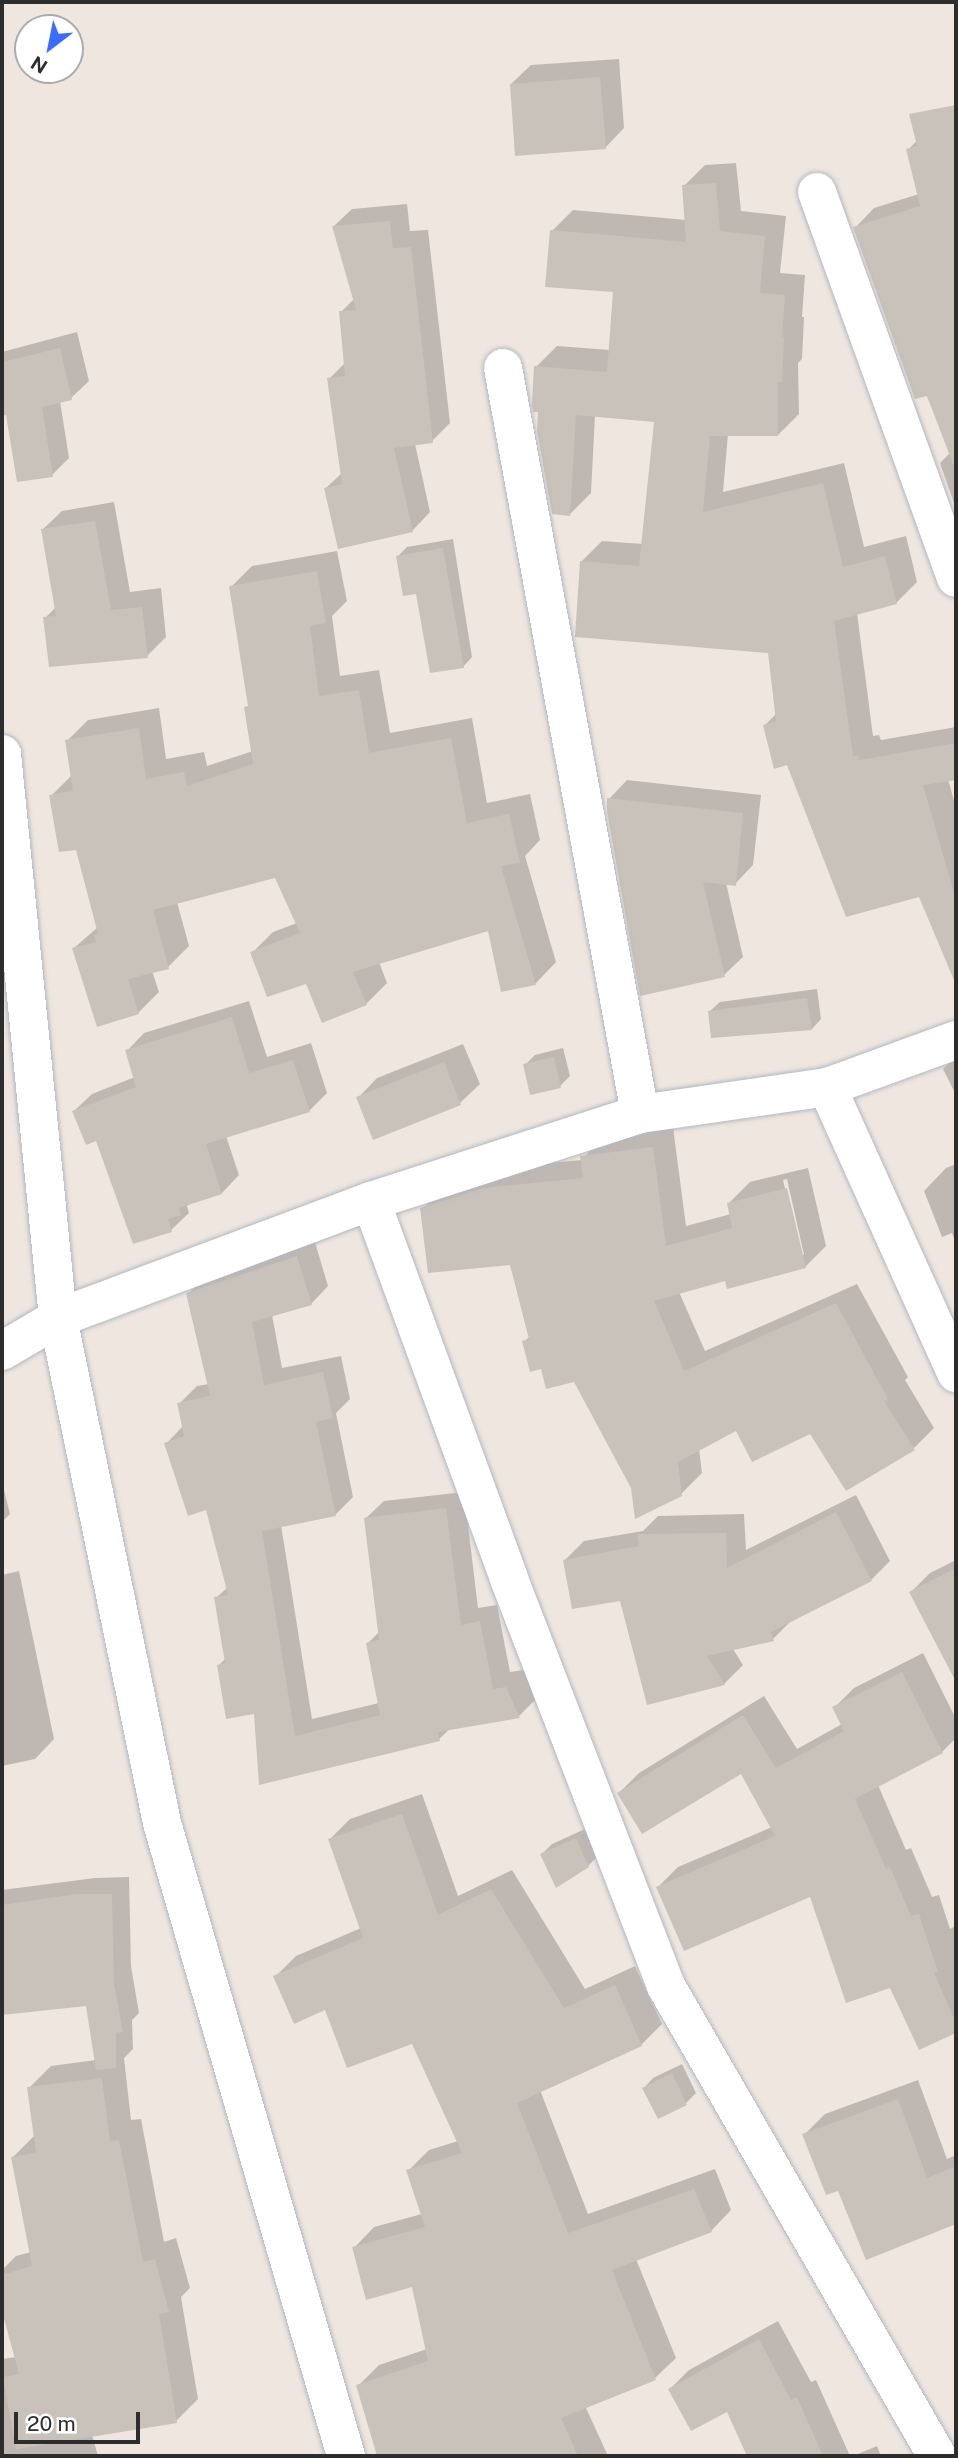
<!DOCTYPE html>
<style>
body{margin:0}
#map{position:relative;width:958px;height:2458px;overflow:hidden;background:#efe7df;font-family:"Public Sans",sans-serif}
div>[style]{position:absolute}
.shadow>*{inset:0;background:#0003}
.building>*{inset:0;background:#c8c2ba}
.roads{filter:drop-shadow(0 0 2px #b3b7c2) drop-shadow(0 0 2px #b3b7c2)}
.minor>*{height:38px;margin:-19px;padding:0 19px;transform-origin:19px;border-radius:19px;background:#fff}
span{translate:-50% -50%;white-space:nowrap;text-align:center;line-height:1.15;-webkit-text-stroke:5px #fff;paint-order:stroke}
.frame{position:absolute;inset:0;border:4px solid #2d2d2d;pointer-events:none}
.north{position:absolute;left:14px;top:14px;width:70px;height:70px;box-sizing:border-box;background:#fff;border:2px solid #ababab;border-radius:50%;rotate:212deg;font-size:19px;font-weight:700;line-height:28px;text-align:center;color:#2d2d2d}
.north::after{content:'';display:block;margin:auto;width:24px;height:32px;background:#3d6dff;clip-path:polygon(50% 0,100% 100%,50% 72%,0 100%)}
.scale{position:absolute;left:14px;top:2412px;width:126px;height:32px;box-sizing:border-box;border:4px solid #2d2d2d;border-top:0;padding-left:9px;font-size:21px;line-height:24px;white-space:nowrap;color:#2d2d2d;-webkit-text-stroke:5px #fff;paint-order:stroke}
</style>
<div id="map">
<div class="shadow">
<i style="clip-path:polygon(619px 59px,624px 128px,605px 148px,511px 84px,531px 65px)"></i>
<i style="clip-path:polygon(956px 123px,956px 188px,947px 191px,956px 220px,956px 436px,944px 436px,855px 228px,874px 208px,919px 194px,908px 150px,927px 130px)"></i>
<i style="clip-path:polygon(736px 163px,741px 211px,786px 216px,780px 273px,805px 275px,802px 317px,804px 317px,802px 359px,798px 363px,799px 414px,778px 435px,728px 434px,723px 492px,844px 463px,864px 547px,906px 536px,917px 582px,896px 603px,857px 613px,873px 736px,879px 735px,881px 740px,956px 727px,956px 778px,948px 779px,956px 808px,956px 943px,942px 949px,920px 895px,788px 763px,765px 725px,777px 713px,770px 652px,581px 562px,602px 541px,643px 544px,656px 420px,595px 415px,591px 493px,570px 514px,540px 410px,536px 367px,557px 346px,610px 350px,615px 291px,552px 231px,573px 210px,687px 220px,684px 186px,705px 165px)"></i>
<i style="clip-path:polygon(407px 204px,410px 231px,428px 230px,450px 423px,432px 441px,415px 444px,430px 512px,413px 530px,326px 488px,342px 473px,329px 379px,346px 362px,341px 312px,354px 299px,334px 226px,352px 209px)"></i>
<i style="clip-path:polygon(77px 332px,89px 381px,71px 398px,60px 401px,69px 458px,52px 475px,8px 413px,2px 414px,2px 352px)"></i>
<i style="clip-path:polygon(956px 447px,956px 509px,940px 463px)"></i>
<i style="clip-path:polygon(114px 502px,130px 592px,161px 588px,166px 637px,147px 656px,45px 618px,56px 607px,42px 530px,62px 511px)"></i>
<i style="clip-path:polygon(453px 539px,472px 657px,463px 667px,397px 557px,407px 547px)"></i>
<i style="clip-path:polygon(337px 551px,347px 601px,332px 616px,340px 676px,379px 670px,390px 733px,472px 718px,487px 803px,530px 794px,540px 840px,525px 856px,556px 962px,536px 983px,502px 990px,489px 929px,379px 962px,387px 983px,366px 1004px,307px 981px,252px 953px,273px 932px,297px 923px,276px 876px,177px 902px,189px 946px,168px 967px,152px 971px,159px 992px,138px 1013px,74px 948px,98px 927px,78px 848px,51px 796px,72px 775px,67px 741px,88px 720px,159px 708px,166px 759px,204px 752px,207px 766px,253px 751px,246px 708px,250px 704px,231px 587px,252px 566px)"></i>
<i style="clip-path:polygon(627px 780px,761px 795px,753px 865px,735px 884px,726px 883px,743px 957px,724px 975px,609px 799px)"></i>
<i style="clip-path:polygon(817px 989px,821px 1019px,812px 1029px,710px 1011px,720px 1002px)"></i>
<i style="clip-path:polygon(249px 1001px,267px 1057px,311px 1043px,327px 1093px,309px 1111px,226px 1136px,239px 1175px,222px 1193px,191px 1203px,187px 1206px,189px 1213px,171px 1230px,134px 1242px,97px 1139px,74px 1111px,92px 1094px,135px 1077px,127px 1051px,144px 1033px)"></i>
<i style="clip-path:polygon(463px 1044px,480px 1084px,460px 1103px,374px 1138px,358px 1098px,377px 1078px)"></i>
<i style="clip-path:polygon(563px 1048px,570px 1076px,560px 1086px,525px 1065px,535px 1055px)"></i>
<i style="clip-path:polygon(956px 1056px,956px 1095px,943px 1069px)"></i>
<i style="clip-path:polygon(evenodd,673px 1127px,686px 1226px,731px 1214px,729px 1203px,750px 1182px,808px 1168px,826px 1246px,805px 1267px,726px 1279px,679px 1292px,705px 1351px,857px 1284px,908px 1377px,905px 1380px,934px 1428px,914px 1448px,811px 1432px,737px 1429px,699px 1449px,702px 1473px,681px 1494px,633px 1487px,575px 1379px,542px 1367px,524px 1342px,530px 1336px,511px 1263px,422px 1209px,443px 1188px,506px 1167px,582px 1160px,602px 1136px,673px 1127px,787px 1179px,804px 1255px,801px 1255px,783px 1180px,787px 1179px)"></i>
<i style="clip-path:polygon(956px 1164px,956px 1244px,952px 1233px,942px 1237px,924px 1191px,946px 1168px)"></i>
<i style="clip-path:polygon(314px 1239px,328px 1286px,311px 1304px,272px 1315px,282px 1368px,341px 1356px,350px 1399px,336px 1413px,353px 1497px,335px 1515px,281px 1525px,312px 1719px,379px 1703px,368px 1643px,380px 1631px,366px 1518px,384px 1501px,464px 1492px,478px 1608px,497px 1605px,510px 1672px,523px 1670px,537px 1698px,519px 1716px,450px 1729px,439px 1739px,261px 1783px,255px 1712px,219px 1665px,226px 1658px,216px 1598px,228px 1587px,207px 1508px,166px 1444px,184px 1425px,179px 1404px,197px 1386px,209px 1384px,188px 1294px,206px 1276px)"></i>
<i style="clip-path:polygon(2px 1482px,10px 1514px,2px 1522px)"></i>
<i style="clip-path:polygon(856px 1495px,890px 1561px,871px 1580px,792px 1620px,773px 1639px,733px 1649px,743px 1665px,724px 1684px,621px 1599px,565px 1560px,584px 1541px,643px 1531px,658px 1516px,744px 1514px,746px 1550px)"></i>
<i style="clip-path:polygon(956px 1560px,956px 1626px,935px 1638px,911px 1592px,930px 1573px)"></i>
<i style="clip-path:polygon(19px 1571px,54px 1739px,35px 1759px,2px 1766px,2px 1575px)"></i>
<i style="clip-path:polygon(923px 1653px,956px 1719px,956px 1738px,942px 1752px,878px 1785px,906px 1850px,911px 1848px,932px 1897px,939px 1895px,950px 1929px,956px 1926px,956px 2031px,920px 2048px,891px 1986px,811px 1894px,658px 1887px,678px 1867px,772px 1827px,741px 1772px,619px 1793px,639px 1773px,764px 1696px,797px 1749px,842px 1724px,834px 1708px,854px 1688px)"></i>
<i style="clip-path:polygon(422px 1794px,458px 1896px,512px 1870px,585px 1989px,635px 1966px,662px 2024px,641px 2045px,540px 2090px,588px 2214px,715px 2169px,731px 2210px,711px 2231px,636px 2259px,676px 2358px,655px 2378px,586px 2408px,608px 2456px,379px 2456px,358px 2386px,379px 2365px,427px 2349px,414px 2285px,354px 2248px,374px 2227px,422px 2214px,408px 2171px,429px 2150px,458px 2141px,413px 2041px,326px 2008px,275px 1977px,296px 1956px,361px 1928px,330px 1839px,350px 1819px)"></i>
<i style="clip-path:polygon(585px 1829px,598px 1856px,588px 1866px,542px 1854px,552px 1844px)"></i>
<i style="clip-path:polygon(129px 1877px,131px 1966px,139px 2013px,132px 2020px,133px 2049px,124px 2058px,131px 2120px,141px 2119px,164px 2242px,176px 2238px,190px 2288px,181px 2297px,198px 2399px,176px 2421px,92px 2435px,98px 2456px,2px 2456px,2px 2359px,16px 2357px,2px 2304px,2px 2270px,16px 2256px,31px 2252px,13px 2157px,35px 2135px,29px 2088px,51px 2066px,96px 2060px,87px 2005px,2px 2014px,2px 1890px,95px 1878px)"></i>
<i style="clip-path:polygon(682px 2064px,696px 2093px,686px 2103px,644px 2088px,653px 2078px)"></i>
<i style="clip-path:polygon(918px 2080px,947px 2159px,956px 2155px,956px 2223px,867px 2257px,839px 2189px,805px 2134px,825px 2114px)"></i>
<i style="clip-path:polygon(778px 2321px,811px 2382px,816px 2380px,850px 2456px,749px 2456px,728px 2409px,670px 2389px,689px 2370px)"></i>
<i style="clip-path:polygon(877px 2446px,881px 2456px,853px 2456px)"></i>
</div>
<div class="building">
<i style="clip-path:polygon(600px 77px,606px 149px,515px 156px,510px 84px)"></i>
<i style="clip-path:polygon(956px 105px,956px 464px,953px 464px,927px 396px,915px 399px,853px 227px,920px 206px,906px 149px,917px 146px,909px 114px)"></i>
<i style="clip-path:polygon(716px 183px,720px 231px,765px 236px,760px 293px,785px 295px,782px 337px,784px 337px,782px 382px,778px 382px,778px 436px,710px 436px,703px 512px,823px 483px,843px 567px,885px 556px,897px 604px,834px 621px,853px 756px,858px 755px,860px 760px,956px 743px,956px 780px,923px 785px,956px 900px,956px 985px,919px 897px,846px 917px,787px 765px,774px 769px,763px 725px,776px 721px,768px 653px,575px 637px,580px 561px,639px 566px,654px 422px,576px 415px,570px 516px,552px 514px,537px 431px,538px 412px,533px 412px,532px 403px,534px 366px,607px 372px,613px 292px,545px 287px,550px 230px,686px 242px,682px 185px)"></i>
<i style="clip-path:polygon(390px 221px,393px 248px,411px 247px,433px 443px,394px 448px,413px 532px,338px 549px,324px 488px,342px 484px,327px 378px,345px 376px,339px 311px,356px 310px,332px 226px)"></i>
<i style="clip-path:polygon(60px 348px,72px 400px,42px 407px,53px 477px,17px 482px,6px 415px,2px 416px,2px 362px)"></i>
<i style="clip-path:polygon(95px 521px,111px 610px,142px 607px,148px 658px,49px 667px,43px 617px,56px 616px,41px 529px)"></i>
<i style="clip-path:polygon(443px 548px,464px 668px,430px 673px,416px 594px,403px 596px,396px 556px)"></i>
<i style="clip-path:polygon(317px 571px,326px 623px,310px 626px,319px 696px,359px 690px,369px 753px,451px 738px,467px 823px,509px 814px,520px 863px,501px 866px,536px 985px,501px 992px,488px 931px,353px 972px,367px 1005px,322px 1023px,306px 984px,267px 997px,250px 952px,300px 933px,275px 878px,153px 910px,169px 969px,128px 979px,139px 1014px,97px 1027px,72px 948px,96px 942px,94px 935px,98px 934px,76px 850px,59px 852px,49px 795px,73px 791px,65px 740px,139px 728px,146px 779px,184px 772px,187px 786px,253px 764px,244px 707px,248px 706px,229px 586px)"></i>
<i style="clip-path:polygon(607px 798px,743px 813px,736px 886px,703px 882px,725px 977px,640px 996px,607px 812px)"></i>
<i style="clip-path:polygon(807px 998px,812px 1030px,711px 1038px,708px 1011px)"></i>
<i style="clip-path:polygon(232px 1017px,249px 1073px,293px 1060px,310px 1112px,206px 1144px,222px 1194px,179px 1208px,181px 1215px,168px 1219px,172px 1232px,133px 1244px,96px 1141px,86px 1145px,72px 1111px,136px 1087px,125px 1050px)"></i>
<i style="clip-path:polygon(554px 1057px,561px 1088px,530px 1095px,523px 1064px)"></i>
<i style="clip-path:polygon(444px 1062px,461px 1105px,373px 1140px,356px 1097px)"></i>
<i style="clip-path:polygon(653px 1147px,666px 1246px,732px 1228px,727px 1203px,787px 1188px,806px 1268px,727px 1289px,725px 1281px,654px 1301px,684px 1371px,836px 1303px,888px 1399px,884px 1401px,915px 1450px,846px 1491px,810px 1434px,752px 1462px,736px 1431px,678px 1462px,682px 1496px,635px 1519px,631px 1488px,574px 1382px,546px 1389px,541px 1369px,530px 1372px,522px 1341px,529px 1339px,510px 1265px,428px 1273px,420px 1208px,483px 1188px,583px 1178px,580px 1156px)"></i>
<i style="clip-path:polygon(297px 1256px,312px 1305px,252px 1322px,264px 1385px,323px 1372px,333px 1418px,316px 1422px,336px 1516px,262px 1531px,295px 1736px,380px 1715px,366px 1643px,379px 1640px,364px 1518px,446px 1508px,461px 1625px,480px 1621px,493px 1689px,506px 1687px,520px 1718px,438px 1732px,440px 1741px,259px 1785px,254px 1714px,226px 1719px,217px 1665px,225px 1663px,214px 1597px,228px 1595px,206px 1510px,188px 1516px,164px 1443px,184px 1436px,177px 1403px,210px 1396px,186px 1293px)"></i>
<i style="clip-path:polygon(836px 1512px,872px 1581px,771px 1632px,774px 1641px,707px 1656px,725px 1685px,647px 1705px,620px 1601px,572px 1609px,563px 1560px,639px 1546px,637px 1534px,726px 1533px,727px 1568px)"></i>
<i style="clip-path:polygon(956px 1568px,956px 1682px,909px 1592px)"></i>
<i style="clip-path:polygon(902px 1672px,943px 1753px,855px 1799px,886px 1869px,890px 1867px,911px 1916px,919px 1914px,938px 1972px,934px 1973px,956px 2023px,956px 2033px,919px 2050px,890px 1988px,846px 2003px,810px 1897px,684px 1951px,656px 1887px,775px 1836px,741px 1774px,642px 1834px,617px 1793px,743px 1715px,776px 1768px,844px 1731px,832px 1707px)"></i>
<i style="clip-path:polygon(402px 1814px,438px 1915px,491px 1889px,564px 2008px,615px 1985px,642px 2046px,517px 2103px,568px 2233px,694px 2189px,712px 2232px,612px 2270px,656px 2380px,561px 2418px,578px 2456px,377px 2456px,356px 2385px,428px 2361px,412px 2287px,366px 2300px,352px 2247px,425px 2227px,406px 2170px,462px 2153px,412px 2044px,347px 2068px,325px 2010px,294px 2024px,273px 1976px,363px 1938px,328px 1839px)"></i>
<i style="clip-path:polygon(576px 1838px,589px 1867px,556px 1888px,540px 1854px)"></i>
<i style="clip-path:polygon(76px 1894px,112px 1894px,114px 1984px,123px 2032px,116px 2033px,116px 2068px,96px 2070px,86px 2006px,2px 2015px,2px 1905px)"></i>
<i style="clip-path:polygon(672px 2073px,687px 2105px,658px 2119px,642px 2088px)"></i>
<i style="clip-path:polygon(102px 2078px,110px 2141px,119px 2140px,143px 2262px,155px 2259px,169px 2312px,159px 2314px,177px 2423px,16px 2449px,3px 2377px,19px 2374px,2px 2311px,2px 2275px,32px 2266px,11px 2157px,36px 2153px,27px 2087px)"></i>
<i style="clip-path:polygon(898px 2099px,927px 2178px,956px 2166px,956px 2224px,866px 2260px,838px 2191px,826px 2195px,802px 2134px)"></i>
<i style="clip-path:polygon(759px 2339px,791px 2400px,797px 2397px,823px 2456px,747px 2456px,727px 2412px,691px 2431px,668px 2389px)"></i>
</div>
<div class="roads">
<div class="minor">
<i style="left:817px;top:192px;width:410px;rotate:70.2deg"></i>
<i style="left:503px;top:368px;width:758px;rotate:79.59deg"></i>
<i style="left:2px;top:754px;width:567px;rotate:84.33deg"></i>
<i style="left:58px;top:1318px;width:516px;rotate:78.36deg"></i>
<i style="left:162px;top:1823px;width:659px;rotate:73.79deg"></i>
<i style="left:827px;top:1087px;width:314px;rotate:65.7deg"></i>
<i style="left:371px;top:1201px;width:402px;rotate:69.9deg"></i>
<i style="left:509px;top:1579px;width:436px;rotate:68.9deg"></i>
<i style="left:666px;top:1986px;width:543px;rotate:60.03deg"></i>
<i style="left:2px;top:1351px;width:65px;rotate:-30.5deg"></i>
<i style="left:58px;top:1318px;width:334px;rotate:-20.5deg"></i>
<i style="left:371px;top:1201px;width:283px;rotate:-17.9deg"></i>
<i style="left:640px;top:1114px;width:189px;rotate:-8.2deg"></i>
<i style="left:827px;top:1087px;width:137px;rotate:-20deg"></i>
</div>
</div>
<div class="frame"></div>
<div class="north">N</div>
<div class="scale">20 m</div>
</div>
